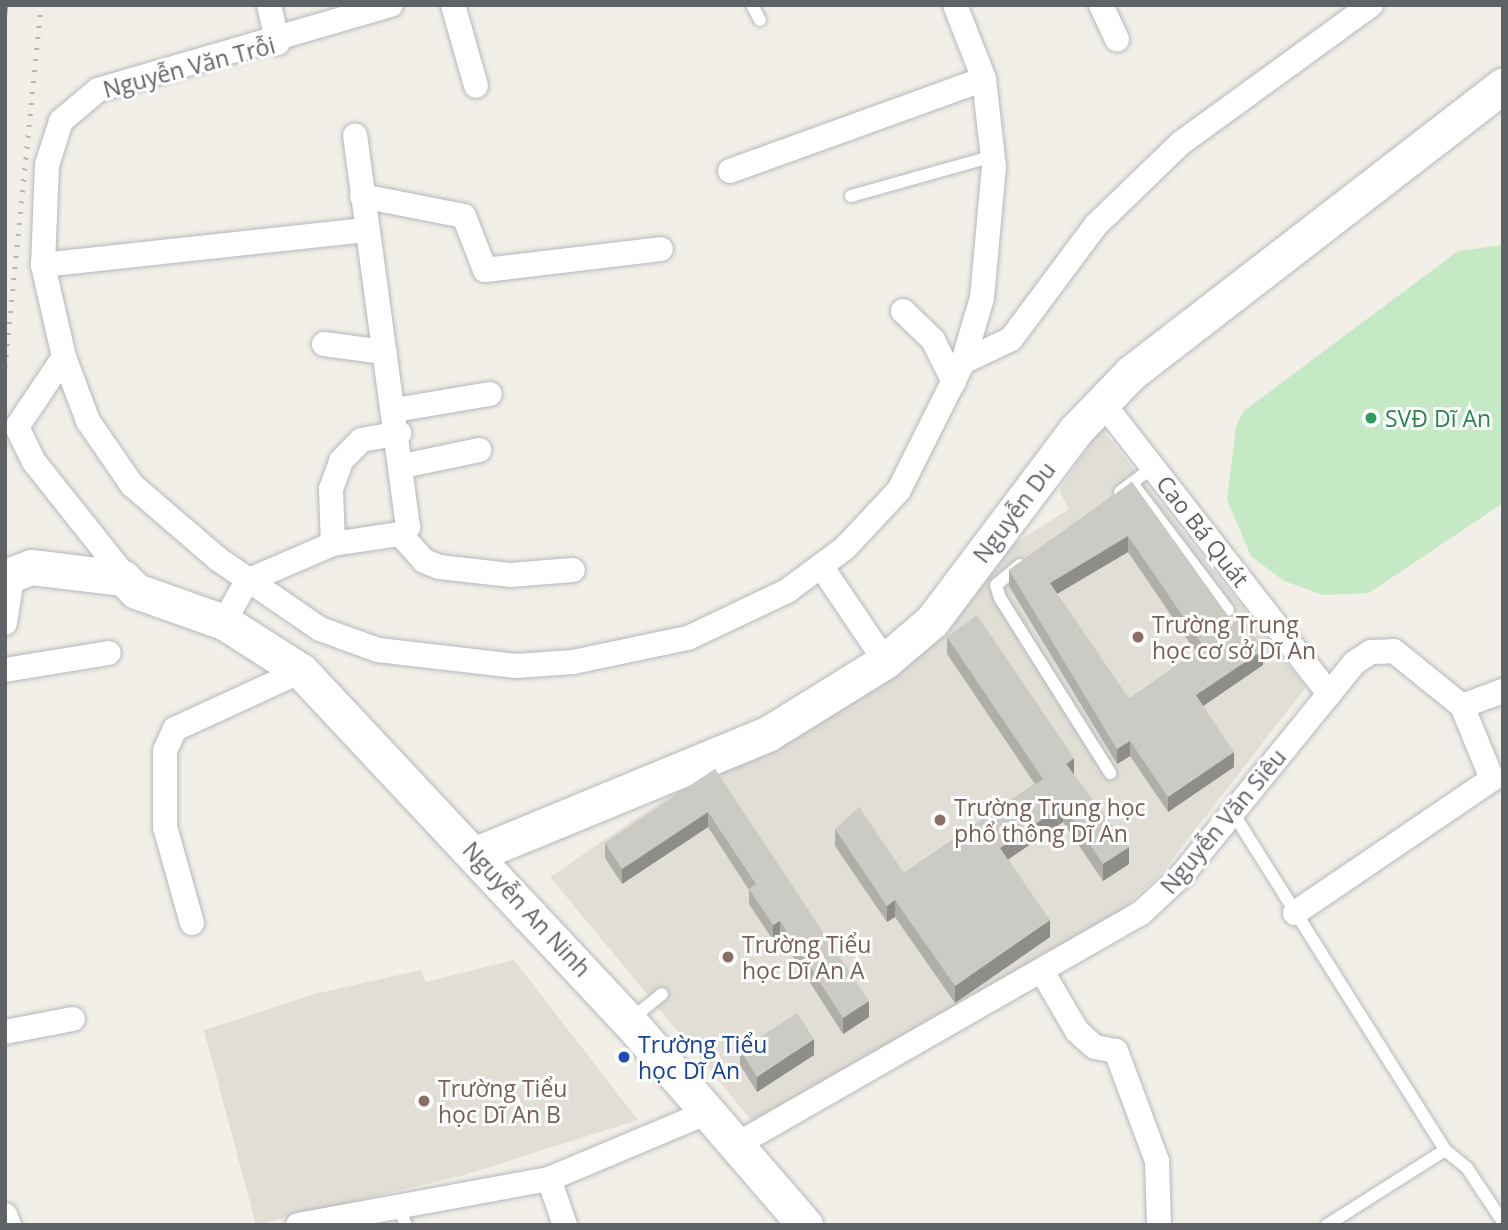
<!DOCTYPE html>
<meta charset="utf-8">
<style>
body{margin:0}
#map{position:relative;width:1508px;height:1230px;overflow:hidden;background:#f1efe8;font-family:"Open Sans",sans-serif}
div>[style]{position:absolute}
.education>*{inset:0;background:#e1ded6}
.green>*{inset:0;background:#c5e8c5}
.roads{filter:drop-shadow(0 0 2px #b5b8bc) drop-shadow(0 0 2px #b5b8bc)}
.lane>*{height:12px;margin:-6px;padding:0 6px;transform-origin:6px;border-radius:6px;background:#fff}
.street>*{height:24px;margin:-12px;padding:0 12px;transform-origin:12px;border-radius:12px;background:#fff}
.secondary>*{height:35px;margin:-17.5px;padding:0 17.5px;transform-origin:17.5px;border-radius:17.5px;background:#fff}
.rail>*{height:5px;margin-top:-2.5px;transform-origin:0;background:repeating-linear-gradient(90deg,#b6b7b8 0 2px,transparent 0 11px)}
.wall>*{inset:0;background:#afaea9}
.shaded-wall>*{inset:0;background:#8f8d8a}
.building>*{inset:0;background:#cccac5}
.dots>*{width:19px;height:19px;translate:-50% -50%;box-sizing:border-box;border:4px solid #fff;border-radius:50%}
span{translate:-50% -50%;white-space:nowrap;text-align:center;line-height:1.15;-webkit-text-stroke:6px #fff;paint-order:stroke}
.street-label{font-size:23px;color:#5f6368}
.leisure-label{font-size:23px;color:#27864d}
.left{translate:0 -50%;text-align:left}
.education-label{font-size:23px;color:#785e54}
.transit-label{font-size:23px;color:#164399}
.frame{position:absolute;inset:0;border:7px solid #5f6368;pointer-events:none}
</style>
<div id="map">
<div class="education">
<i style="clip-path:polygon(1101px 428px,1306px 687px,1164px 870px,1114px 918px,752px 1121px,550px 877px,976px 587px,1011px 546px,1069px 509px,1059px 490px)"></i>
<i style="clip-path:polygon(514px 960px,638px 1120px,464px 1175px,256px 1225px,204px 1030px,315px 994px,421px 970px,426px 982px)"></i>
</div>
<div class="green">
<i style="clip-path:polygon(1503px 245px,1503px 503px,1369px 593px,1323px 595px,1284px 581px,1251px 556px,1227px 500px,1236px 426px,1244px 411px,1458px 251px)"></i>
</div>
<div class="roads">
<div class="lane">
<i style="left:752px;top:5px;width:17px;rotate:62deg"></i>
<i style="left:851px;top:196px;width:148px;rotate:-15.7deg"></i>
<i style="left:1132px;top:483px;width:159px;rotate:52.9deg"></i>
<i style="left:1120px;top:492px;width:41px;rotate:-37.1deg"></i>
<i style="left:1020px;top:565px;width:31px;rotate:140deg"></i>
<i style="left:996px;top:585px;width:14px;rotate:73deg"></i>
<i style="left:1000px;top:598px;width:207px;rotate:57.8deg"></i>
<i style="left:1233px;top:813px;width:398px;rotate:57.8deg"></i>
<i style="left:1445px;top:1150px;width:28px;rotate:39deg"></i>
<i style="left:1467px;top:1168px;width:65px;rotate:56.3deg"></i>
<i style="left:630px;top:1020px;width:41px;rotate:-39.1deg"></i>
<i style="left:397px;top:1203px;width:24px;rotate:68deg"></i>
<i style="left:1327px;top:1225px;width:140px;rotate:-32.4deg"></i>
</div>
<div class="street">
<i style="left:269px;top:5px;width:39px;rotate:77deg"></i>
<i style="left:453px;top:5px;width:84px;rotate:74.1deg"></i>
<i style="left:1101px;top:5px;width:38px;rotate:65deg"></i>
<i style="left:730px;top:171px;width:270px;rotate:-19.9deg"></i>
<i style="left:362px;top:196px;width:104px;rotate:11.1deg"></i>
<i style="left:464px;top:216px;width:58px;rotate:68.7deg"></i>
<i style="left:485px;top:270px;width:177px;rotate:-6.8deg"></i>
<i style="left:43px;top:265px;width:326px;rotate:-6.2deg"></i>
<i style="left:903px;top:311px;width:42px;rotate:44deg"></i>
<i style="left:933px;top:340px;width:47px;rotate:63.4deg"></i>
<i style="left:324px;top:344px;width:61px;rotate:7.6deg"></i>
<i style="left:64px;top:357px;width:68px;rotate:69.4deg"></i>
<i style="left:88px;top:421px;width:78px;rotate:55.5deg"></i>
<i style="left:132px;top:485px;width:113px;rotate:40.7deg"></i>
<i style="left:218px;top:559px;width:124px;rotate:34.5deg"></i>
<i style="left:320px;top:629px;width:62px;rotate:19.9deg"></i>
<i style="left:378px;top:650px;width:139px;rotate:6.6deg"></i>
<i style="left:516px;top:666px;width:57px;rotate:-4deg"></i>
<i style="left:573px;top:662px;width:117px;rotate:-11.8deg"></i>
<i style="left:688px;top:638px;width:110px;rotate:-25.4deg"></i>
<i style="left:787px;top:591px;width:72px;rotate:-36.6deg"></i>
<i style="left:845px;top:548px;width:79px;rotate:-47deg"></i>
<i style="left:899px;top:490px;width:143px;rotate:-63.4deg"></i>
<i style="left:963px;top:362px;width:67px;rotate:-73.5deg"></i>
<i style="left:982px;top:298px;width:132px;rotate:-84.8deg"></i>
<i style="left:994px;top:167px;width:89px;rotate:-96.5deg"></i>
<i style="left:984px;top:79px;width:79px;rotate:-111.4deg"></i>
<i style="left:963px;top:362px;width:53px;rotate:-25.6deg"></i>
<i style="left:1011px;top:339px;width:142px;rotate:-53.3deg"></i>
<i style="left:1096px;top:225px;width:118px;rotate:-44deg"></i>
<i style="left:1181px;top:143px;width:235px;rotate:-36deg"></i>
<i style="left:1102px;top:402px;width:370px;rotate:52.1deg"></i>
<i style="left:395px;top:410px;width:96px;rotate:-9.6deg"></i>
<i style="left:403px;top:466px;width:78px;rotate:-11.9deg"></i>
<i style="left:400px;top:534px;width:36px;rotate:48deg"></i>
<i style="left:424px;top:561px;width:16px;rotate:22deg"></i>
<i style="left:439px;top:567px;width:71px;rotate:6.4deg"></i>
<i style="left:510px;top:575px;width:63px;rotate:-4.5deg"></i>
<i style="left:333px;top:544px;width:55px;rotate:-92.1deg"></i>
<i style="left:331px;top:489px;width:30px;rotate:-70deg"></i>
<i style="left:341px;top:461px;width:29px;rotate:-46deg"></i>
<i style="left:361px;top:440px;width:39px;rotate:-10deg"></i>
<i style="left:821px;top:566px;width:115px;rotate:56deg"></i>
<i style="left:132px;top:585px;width:157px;rotate:-128.5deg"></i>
<i style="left:34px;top:462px;width:39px;rotate:-116deg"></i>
<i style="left:17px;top:427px;width:84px;rotate:-56.1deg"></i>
<i style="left:64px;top:357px;width:94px;rotate:-102.9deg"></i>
<i style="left:43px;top:265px;width:100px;rotate:-87.7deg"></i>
<i style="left:47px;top:165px;width:46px;rotate:-72.3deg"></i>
<i style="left:61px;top:121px;width:48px;rotate:-40deg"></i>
<i style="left:98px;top:90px;width:305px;rotate:-16.2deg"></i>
<i style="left:224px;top:622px;width:47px;rotate:-60.7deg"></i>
<i style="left:247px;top:581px;width:94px;rotate:-23.3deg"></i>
<i style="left:333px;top:544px;width:68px;rotate:-8.5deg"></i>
<i style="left:400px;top:534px;width:11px;rotate:-41deg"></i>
<i style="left:408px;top:527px;width:395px;rotate:-97.7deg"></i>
<i style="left:5px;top:623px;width:46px;rotate:-81.2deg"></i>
<i style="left:5px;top:670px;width:105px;rotate:-9.3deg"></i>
<i style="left:1295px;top:913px;width:238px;rotate:-34.2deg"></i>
<i style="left:1492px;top:779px;width:79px;rotate:-112.3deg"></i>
<i style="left:192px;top:923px;width:100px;rotate:-105.7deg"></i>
<i style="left:165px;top:827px;width:76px;rotate:-90deg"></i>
<i style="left:165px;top:751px;width:24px;rotate:-66deg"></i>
<i style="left:175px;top:729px;width:139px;rotate:-24.7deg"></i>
<i style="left:1043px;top:973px;width:67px;rotate:59.6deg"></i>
<i style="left:1077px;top:1031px;width:24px;rotate:42deg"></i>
<i style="left:1095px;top:1047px;width:21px;rotate:11deg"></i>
<i style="left:1116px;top:1051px;width:117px;rotate:69.6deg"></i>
<i style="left:1157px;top:1161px;width:64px;rotate:88.2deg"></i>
<i style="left:5px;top:1032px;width:69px;rotate:-10.8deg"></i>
<i style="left:736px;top:1145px;width:465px;rotate:-29.8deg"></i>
<i style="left:1140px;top:914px;width:57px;rotate:-42.9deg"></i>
<i style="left:1182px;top:875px;width:273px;rotate:-50.9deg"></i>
<i style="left:1354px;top:663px;width:20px;rotate:-33deg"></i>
<i style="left:1371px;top:652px;width:23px;rotate:-2deg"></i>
<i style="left:1394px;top:651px;width:87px;rotate:39deg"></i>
<i style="left:1462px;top:706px;width:44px;rotate:-20.1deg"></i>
<i style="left:549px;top:1179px;width:49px;rotate:70.8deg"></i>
<i style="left:5px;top:1215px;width:11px;rotate:68deg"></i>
<i style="left:298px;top:1225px;width:255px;rotate:-10.4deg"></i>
<i style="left:549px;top:1179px;width:173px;rotate:-22.8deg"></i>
</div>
<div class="secondary">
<i style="left:5px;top:577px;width:28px;rotate:-21deg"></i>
<i style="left:31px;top:567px;width:93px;rotate:6.8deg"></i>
<i style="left:123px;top:578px;width:18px;rotate:45deg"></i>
<i style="left:136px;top:591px;width:93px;rotate:19.4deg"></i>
<i style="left:224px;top:622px;width:91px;rotate:32.5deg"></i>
<i style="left:301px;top:671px;width:480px;rotate:46.9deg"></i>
<i style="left:629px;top:1021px;width:269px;rotate:49.2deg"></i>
<i style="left:476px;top:854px;width:317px;rotate:-22.4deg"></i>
<i style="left:769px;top:733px;width:137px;rotate:-31.8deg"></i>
<i style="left:885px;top:661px;width:62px;rotate:-40.4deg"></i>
<i style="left:932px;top:621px;width:238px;rotate:-53deg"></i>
<i style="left:1075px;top:431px;width:81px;rotate:-46deg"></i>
<i style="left:1131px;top:373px;width:470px;rotate:-37.7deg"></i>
</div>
</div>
<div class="rail">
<i style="left:5px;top:367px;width:364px;rotate:-84.3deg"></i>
</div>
<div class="wall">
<i style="clip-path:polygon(evenodd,1132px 482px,1263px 665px,1203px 706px,1234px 767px,1168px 812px,1130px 756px,1117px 764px,1009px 586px,1009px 570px,1132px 482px,1128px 552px,1196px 652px,1129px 699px,1057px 594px,1128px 552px)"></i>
<i style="clip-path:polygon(947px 637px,1074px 775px,1129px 864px,1103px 881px,1063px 822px,1008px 859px,1050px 937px,955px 1003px,895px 917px,887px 922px,835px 846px,835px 829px,904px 873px,1035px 784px,947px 654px)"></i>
<i style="clip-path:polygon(715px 769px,869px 1017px,843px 1034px,780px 936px,773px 940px,749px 904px,749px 890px,708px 827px,622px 884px,605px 858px,605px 843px)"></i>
<i style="clip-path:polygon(740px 1050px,814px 1055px,757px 1092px,740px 1065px)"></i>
</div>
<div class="shaded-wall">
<i style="clip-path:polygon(7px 5px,8px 5px,5px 43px,5px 28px)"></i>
<i style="clip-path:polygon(1128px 536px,1128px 552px,1050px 598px,1050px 583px)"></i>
<i style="clip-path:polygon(1263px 650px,1263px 665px,1196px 711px,1196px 695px)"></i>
<i style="clip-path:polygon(1130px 741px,1130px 756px,1117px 764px,1117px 749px)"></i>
<i style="clip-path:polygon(1234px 752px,1234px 767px,1168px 812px,1168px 797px)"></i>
<i style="clip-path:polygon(1074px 758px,1074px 775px,1066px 764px)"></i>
<i style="clip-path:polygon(1063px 805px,1063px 822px,1000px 865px,1000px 848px)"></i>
<i style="clip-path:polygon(708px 812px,708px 827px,622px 884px,622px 869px)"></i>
<i style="clip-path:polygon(1129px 847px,1129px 864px,1103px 881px,1103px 864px)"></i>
<i style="clip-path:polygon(895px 900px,895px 917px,887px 922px,887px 906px)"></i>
<i style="clip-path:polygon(1050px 920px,1050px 937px,955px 1003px,955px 986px)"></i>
<i style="clip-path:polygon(780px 921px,780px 936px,773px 940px,773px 925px)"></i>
<i style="clip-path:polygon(869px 1001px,869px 1017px,843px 1034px,843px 1018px)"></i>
<i style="clip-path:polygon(814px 1039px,814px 1055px,757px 1092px,757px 1077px)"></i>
</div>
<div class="building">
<i style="clip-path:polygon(5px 5px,7px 5px,5px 28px)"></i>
<i style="clip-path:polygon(evenodd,1132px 482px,1229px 618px,1238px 612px,1263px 650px,1196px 695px,1234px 752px,1168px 797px,1130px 741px,1117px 749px,1009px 570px,1132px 482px,1128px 536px,1204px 647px,1129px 699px,1050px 583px,1128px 536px)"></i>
<i style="clip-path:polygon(977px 615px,1074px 758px,1066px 764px,1129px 847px,1103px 864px,1063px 805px,1000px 848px,1050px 920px,955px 986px,895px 900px,887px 906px,835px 829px,859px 807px,904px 873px,1043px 779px,947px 637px)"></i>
<i style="clip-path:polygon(715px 769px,869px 1001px,843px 1018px,780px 921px,773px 925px,749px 889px,756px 884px,708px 812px,622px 869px,605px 843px)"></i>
<i style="clip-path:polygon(797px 1013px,814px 1039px,757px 1077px,740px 1050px)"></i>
</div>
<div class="dots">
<i style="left:1371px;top:418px;background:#2e9e5b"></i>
<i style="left:1138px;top:637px;background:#8d6e63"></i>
<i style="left:940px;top:820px;background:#8d6e63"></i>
<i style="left:728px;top:957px;background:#8d6e63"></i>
<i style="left:624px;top:1057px;background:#1a4fb4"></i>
<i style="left:424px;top:1101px;background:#8d6e63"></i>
</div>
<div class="street-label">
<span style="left:189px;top:67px;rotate:-15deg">Nguyễn Văn Trỗi</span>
<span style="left:1014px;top:512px;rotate:-53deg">Nguyễn Du</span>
<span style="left:1203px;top:531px;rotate:52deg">Cao Bá Quát</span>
<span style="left:1223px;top:821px;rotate:-50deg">Nguyễn Văn Siêu</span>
<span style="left:527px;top:909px;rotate:47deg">Nguyễn An Ninh</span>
</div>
<div class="leisure-label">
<span class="left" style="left:1385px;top:418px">SVĐ Dĩ An</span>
</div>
<div class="education-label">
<span class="left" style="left:1152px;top:637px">Trường Trung<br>học cơ sở Dĩ An</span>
<span class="left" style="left:954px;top:820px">Trường Trung học<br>phổ thông Dĩ An</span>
<span class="left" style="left:742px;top:957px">Trường Tiểu<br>học Dĩ An A</span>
<span class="left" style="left:438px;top:1101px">Trường Tiểu<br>học Dĩ An B</span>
</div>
<div class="transit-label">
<span class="left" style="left:638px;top:1057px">Trường Tiểu<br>học Dĩ An</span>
</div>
<div class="frame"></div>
</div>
